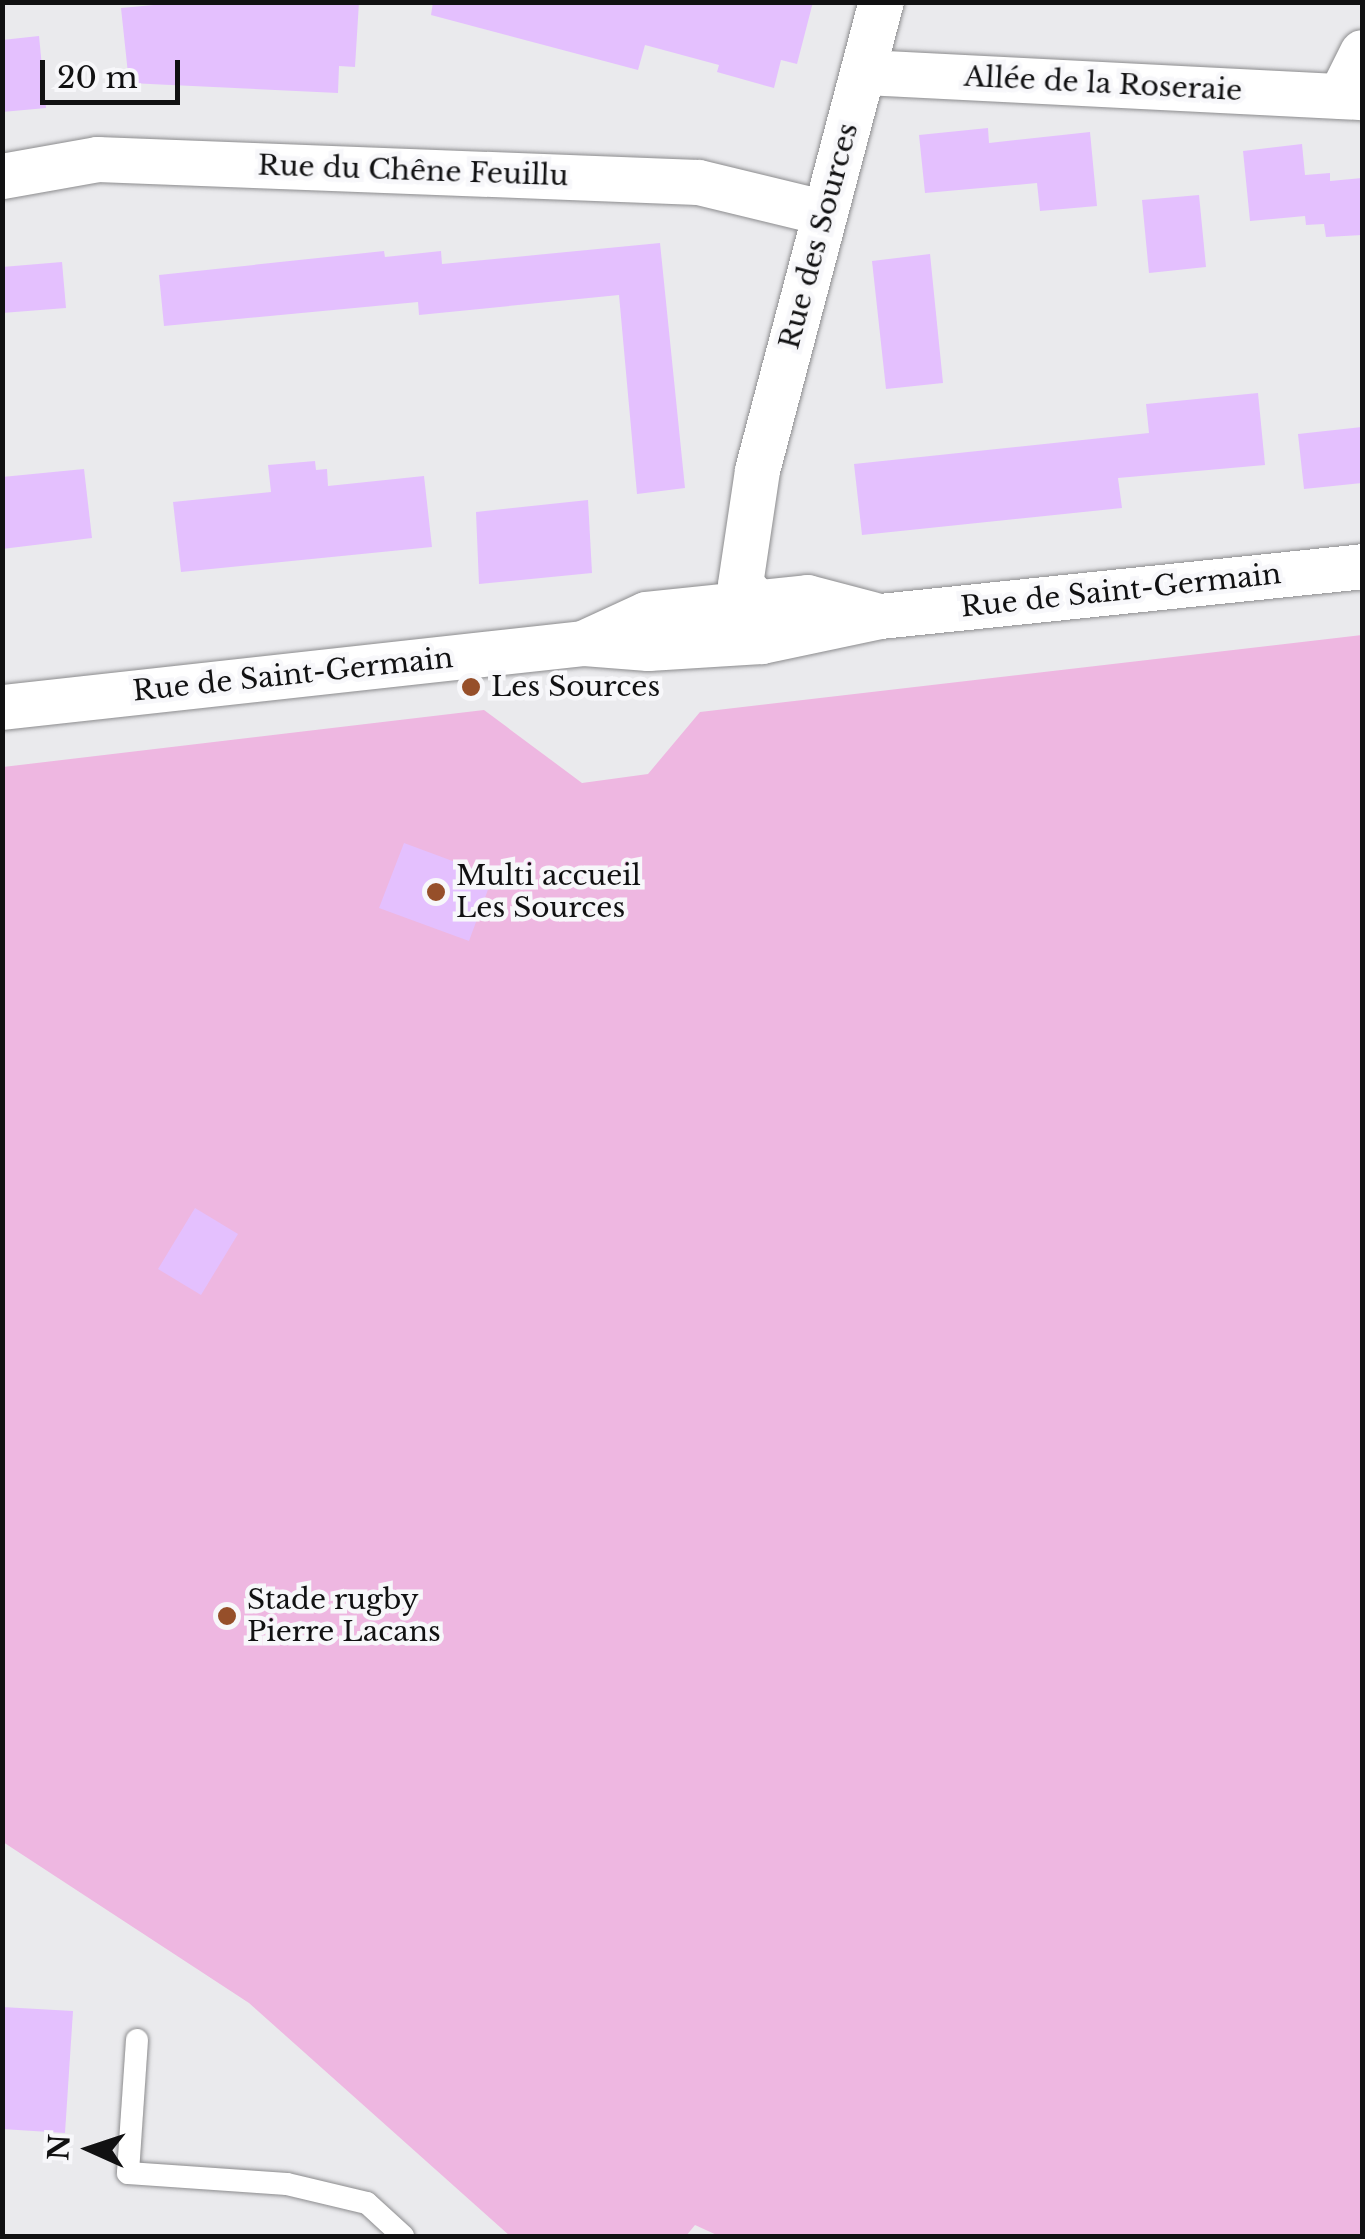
<!DOCTYPE html>
<meta charset="utf-8">
<style>
body{margin:0}
#map{position:relative;width:1365px;height:2239px;overflow:hidden;background:#eaeaed;font-family:"Libre Baskerville",serif}
div>[style]{position:absolute}
.green>*{inset:0;background:#eeb7e1}
.building>*{inset:0;background:#e4c0fe}
.roads{filter:drop-shadow(0 0 2px #8c8c8e) drop-shadow(0 0 2px #8c8c8e)}
.lane>*{height:22px;margin:-11px;padding:0 11px;transform-origin:11px;border-radius:11px;background:#fff}
.street>*{height:45px;margin:-22.5px;padding:0 22.5px;transform-origin:22.5px;border-radius:22.5px;background:#fff}
.dots>*{width:28px;height:28px;translate:-50% -50%;box-sizing:border-box;border:5px solid #f7f7fa;border-radius:50%}
span{translate:-50% -50%;white-space:nowrap;text-align:center;line-height:1.15;-webkit-text-stroke:9px #f7f7fa;paint-order:stroke}
.street-label{font-size:28px;color:#111112}
.poi-label{font-size:28px;color:#111112}
.left{translate:0 -50%;text-align:left}
.frame{position:absolute;inset:0;border:5px solid #111112;pointer-events:none}
.north{position:absolute;left:40px;top:2099px;width:100px;height:100px;-webkit-text-stroke:8px #f7f7fa;paint-order:stroke;rotate:273deg;font-size:28px;font-weight:700;line-height:40px;text-align:center;color:#111112}
.north::after{content:'';display:block;margin:auto;width:35px;height:45px;background:#111112;clip-path:polygon(50% 0,100% 100%,50% 72%,0 100%)}
.scale{position:absolute;left:40px;top:60px;width:140px;height:45px;box-sizing:border-box;border:5px solid #111112;border-top:0;padding-left:12px;font-size:30px;line-height:35px;white-space:nowrap;color:#111112;-webkit-text-stroke:8px #f7f7fa;paint-order:stroke}
</style>
<div id="map">
<div class="green">
<i style="clip-path:polygon(1362px 635px,1362px 2236px,719px 2236px,695px 2225px,686px 2236px,510px 2236px,249px 2003px,3px 1842px,3px 767px,484px 710px,582px 783px,648px 774px,700px 712px)"></i>
</div>
<div class="building">
<i style="clip-path:polygon(187px 2px,359px 2px,355px 67px,339px 66px,338px 93px,129px 83px,121px 8px)"></i>
<i style="clip-path:polygon(433px 2px,813px 2px,797px 64px,781px 60px,774px 88px,717px 72px,719px 65px,645px 45px,638px 70px,431px 15px)"></i>
<i style="clip-path:polygon(39px 36px,46px 108px,2px 112px,2px 40px)"></i>
<i style="clip-path:polygon(988px 128px,989px 143px,1090px 132px,1097px 206px,1040px 211px,1037px 183px,925px 193px,919px 135px)"></i>
<i style="clip-path:polygon(1302px 144px,1305px 175px,1330px 173px,1330px 181px,1362px 178px,1362px 235px,1326px 237px,1324px 224px,1306px 225px,1305px 216px,1250px 221px,1243px 151px)"></i>
<i style="clip-path:polygon(1199px 195px,1206px 267px,1149px 273px,1142px 200px)"></i>
<i style="clip-path:polygon(660px 243px,685px 488px,637px 494px,619px 295px,419px 315px,418px 302px,164px 326px,159px 275px,384px 251px,385px 257px,441px 251px,442px 264px)"></i>
<i style="clip-path:polygon(930px 254px,943px 383px,886px 389px,872px 261px)"></i>
<i style="clip-path:polygon(62px 262px,66px 308px,2px 313px,2px 267px)"></i>
<i style="clip-path:polygon(1258px 393px,1265px 465px,1118px 478px,1122px 508px,862px 535px,854px 464px,1149px 433px,1146px 404px)"></i>
<i style="clip-path:polygon(1362px 427px,1362px 483px,1304px 489px,1298px 434px)"></i>
<i style="clip-path:polygon(315px 461px,316px 470px,327px 469px,328px 486px,424px 476px,432px 547px,181px 572px,173px 502px,271px 492px,268px 465px)"></i>
<i style="clip-path:polygon(84px 469px,92px 538px,2px 549px,2px 477px)"></i>
<i style="clip-path:polygon(588px 500px,592px 573px,479px 584px,476px 512px)"></i>
<i style="clip-path:polygon(404px 843px,493px 876px,469px 941px,379px 908px)"></i>
<i style="clip-path:polygon(195px 1208px,238px 1234px,201px 1295px,158px 1269px)"></i>
<i style="clip-path:polygon(2px 2007px,73px 2011px,65px 2133px,2px 2129px)"></i>
</div>
<div class="roads">
<div class="lane">
<i style="left:137px;top:2040px;width:133px;rotate:93.9deg"></i>
<i style="left:128px;top:2173px;width:159px;rotate:4deg"></i>
<i style="left:287px;top:2184px;width:82px;rotate:13.4deg"></i>
<i style="left:367px;top:2203px;width:49px;rotate:42.5deg"></i>
</div>
<div class="street">
<i style="left:865px;top:72px;width:498px;rotate:2.9deg"></i>
<i style="left:1340px;top:96px;width:49px;rotate:-63.4deg"></i>
<i style="left:2px;top:176px;width:97px;rotate:-10.1deg"></i>
<i style="left:97px;top:159px;width:601px;rotate:2.19deg"></i>
<i style="left:698px;top:182px;width:128px;rotate:13.6deg"></i>
<i style="left:761px;top:641px;width:38px;rotate:-95deg"></i>
<i style="left:758px;top:603px;width:26px;rotate:-133deg"></i>
<i style="left:740px;top:584px;width:115px;rotate:-81.5deg"></i>
<i style="left:757px;top:470px;width:484px;rotate:-75.2deg"></i>
<i style="left:585px;top:642px;width:67px;rotate:-24.7deg"></i>
<i style="left:646px;top:614px;width:162px;rotate:-6deg"></i>
<i style="left:807px;top:597px;width:67px;rotate:14.7deg"></i>
<i style="left:2px;top:707px;width:586px;rotate:-6.28deg"></i>
<i style="left:584px;top:643px;width:64px;rotate:4.5deg"></i>
<i style="left:648px;top:648px;width:113px;rotate:-3.5deg"></i>
<i style="left:761px;top:641px;width:122px;rotate:-11.9deg"></i>
<i style="left:880px;top:616px;width:485px;rotate:-5.9deg"></i>
</div>
</div>
<div class="dots">
<i style="left:471px;top:687px;background:#964f2a"></i>
<i style="left:436px;top:892px;background:#964f2a"></i>
<i style="left:227px;top:1616px;background:#964f2a"></i>
</div>
<div class="street-label">
<span style="left:1103px;top:84px;rotate:3deg">Allée de la Roseraie</span>
<span style="left:413px;top:171px;rotate:2deg">Rue du Chêne Feuillu</span>
<span style="left:819px;top:236px;rotate:-75deg">Rue des Sources</span>
<span style="left:1121px;top:591px;rotate:-6deg">Rue de Saint-Germain</span>
<span style="left:293px;top:675px;rotate:-6deg">Rue de Saint-Germain</span>
</div>
<div class="poi-label">
<span class="left" style="left:491px;top:687px">Les Sources</span>
<span class="left" style="left:456px;top:892px">Multi accueil<br>Les Sources</span>
<span class="left" style="left:247px;top:1616px">Stade rugby<br>Pierre Lacans</span>
</div>
<div class="frame"></div>
<div class="north">N</div>
<div class="scale">20 m</div>
</div>
